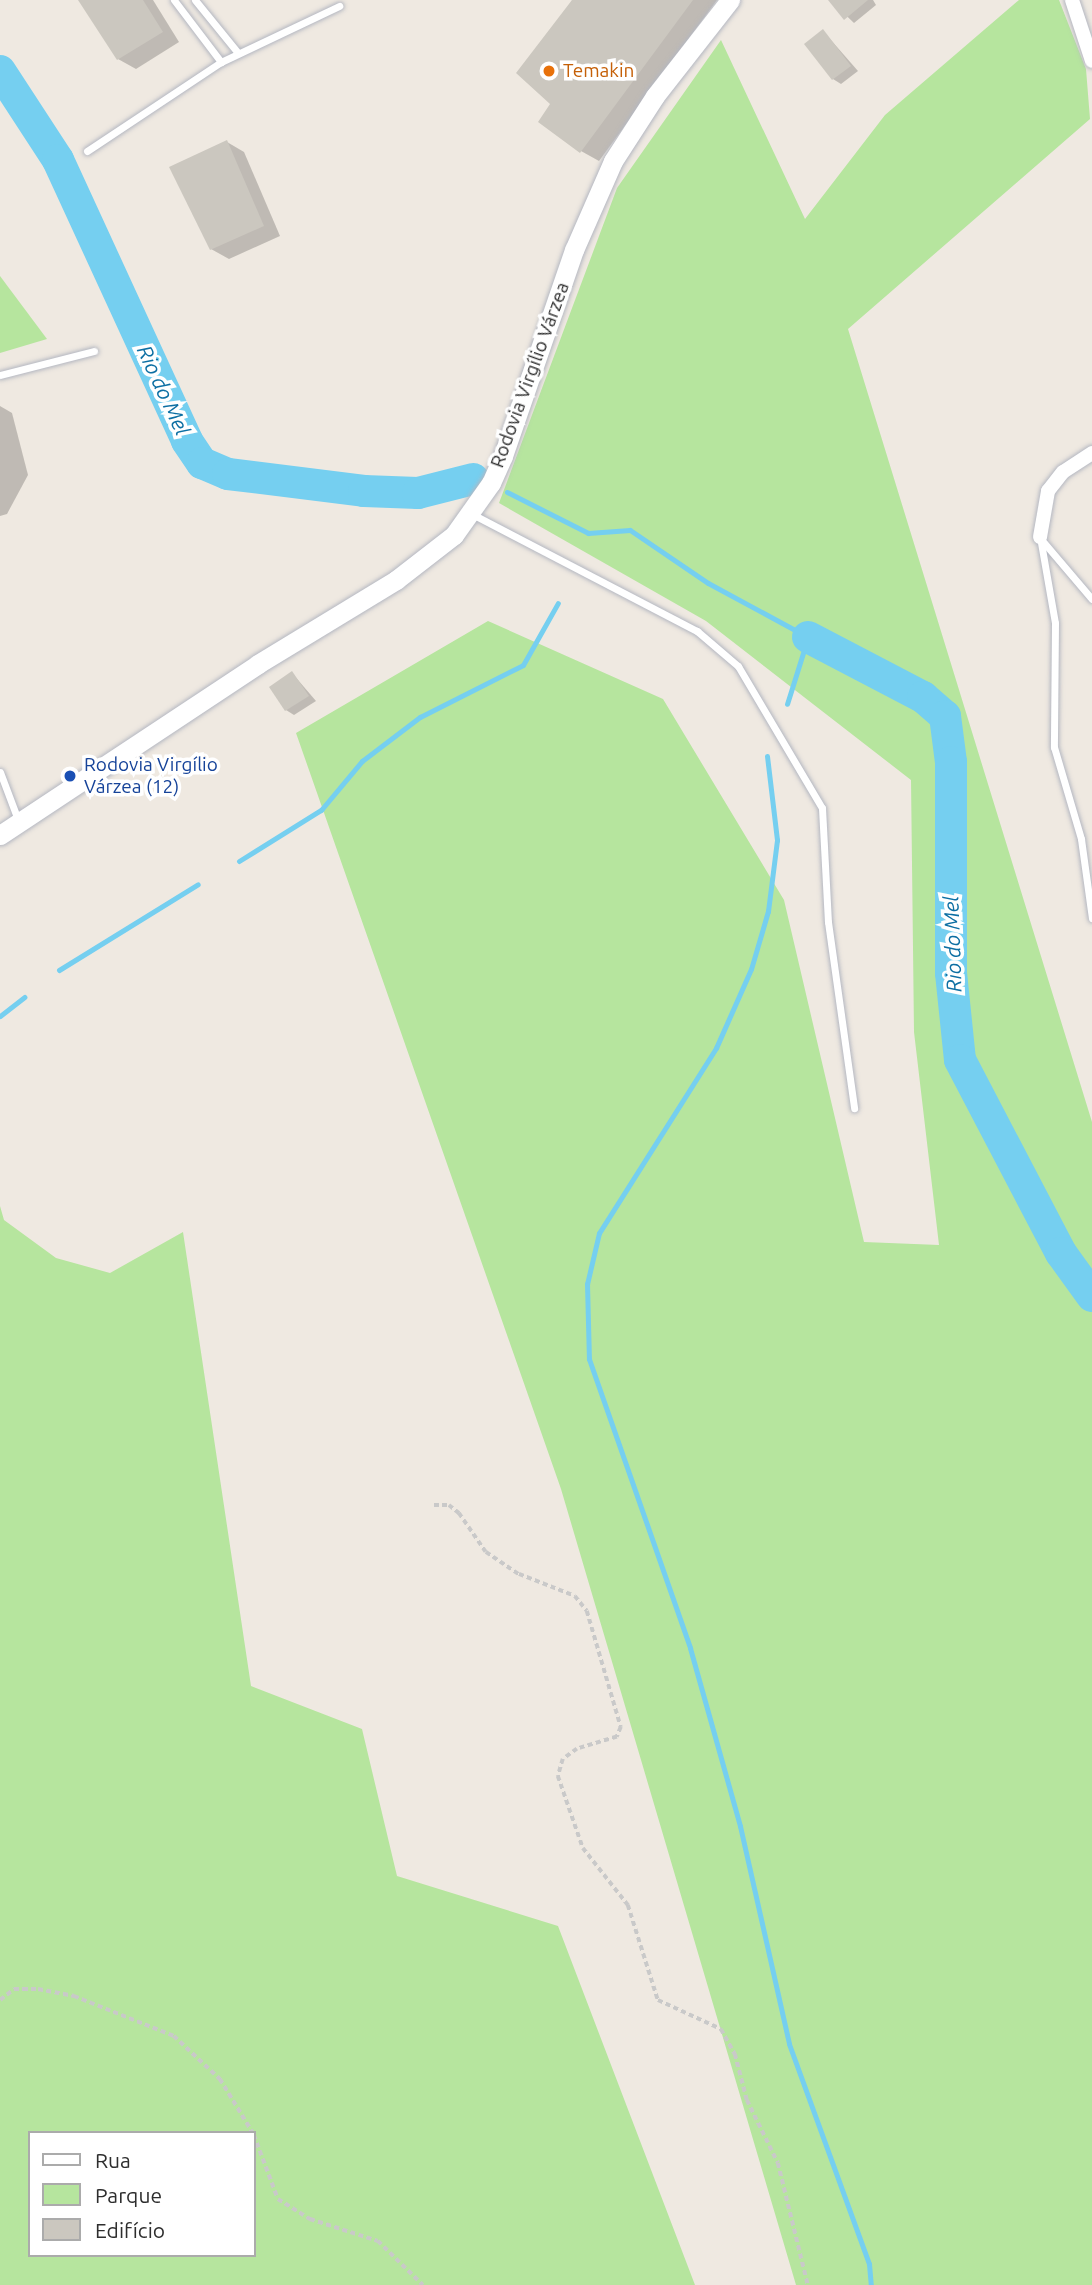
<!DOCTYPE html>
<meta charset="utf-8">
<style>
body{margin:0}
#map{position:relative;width:1092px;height:2285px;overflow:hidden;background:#efe9e1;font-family:Ubuntu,sans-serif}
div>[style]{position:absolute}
.green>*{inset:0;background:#b6e59e}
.shadow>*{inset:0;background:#0003}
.stream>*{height:5px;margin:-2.5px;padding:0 2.5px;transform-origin:2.5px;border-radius:2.5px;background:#75cff0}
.river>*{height:32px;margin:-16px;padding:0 16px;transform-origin:16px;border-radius:16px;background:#75cff0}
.building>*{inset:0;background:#cbc7bf}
.path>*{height:3.5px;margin-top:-1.75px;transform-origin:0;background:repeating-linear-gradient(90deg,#c9c9c9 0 5px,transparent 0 8.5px)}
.roads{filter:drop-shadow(0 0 2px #b4b7c1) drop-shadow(0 0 2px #b4b7c1)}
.service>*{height:7px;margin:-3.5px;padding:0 3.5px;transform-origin:3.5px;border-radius:3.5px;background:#fff}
.minor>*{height:14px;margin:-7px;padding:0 7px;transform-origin:7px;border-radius:7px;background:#fff}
.secondary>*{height:19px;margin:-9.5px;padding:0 9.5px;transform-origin:9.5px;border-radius:9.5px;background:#fff}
.dots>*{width:19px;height:19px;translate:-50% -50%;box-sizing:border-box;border:4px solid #fff;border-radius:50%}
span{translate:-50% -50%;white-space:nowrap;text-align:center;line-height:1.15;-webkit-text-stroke:7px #fff;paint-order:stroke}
.food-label{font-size:19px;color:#c56008}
.left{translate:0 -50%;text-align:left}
.street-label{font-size:19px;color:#2e2e2e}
.transit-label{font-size:19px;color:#164399}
.water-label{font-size:21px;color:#0d6fa3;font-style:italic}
.legend{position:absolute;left:28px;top:2131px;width:228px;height:126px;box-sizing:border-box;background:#fff;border:2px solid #ababab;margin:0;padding:9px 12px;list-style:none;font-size:21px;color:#2e2e2e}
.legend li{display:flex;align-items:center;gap:14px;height:35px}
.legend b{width:35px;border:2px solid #ababab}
</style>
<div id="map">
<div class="green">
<i style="clip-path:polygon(1019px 0,1059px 0,1086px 69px,1090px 119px,848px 329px,1092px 1122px,1092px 2285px,796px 2285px,561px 1489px,296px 733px,488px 621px,663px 699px,784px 900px,864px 1242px,939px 1245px,914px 1032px,911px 780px,706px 621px,499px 503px,617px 188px,721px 40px,805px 219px,885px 115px)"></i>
<i style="clip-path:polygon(0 276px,47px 339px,0 353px)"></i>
<i style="clip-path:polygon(evenodd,0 1206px,4px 1220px,56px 1258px,110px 1273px,183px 1232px,251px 1686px,362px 1729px,397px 1876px,558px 1926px,695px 2285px,0 2285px,0 1206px,30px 2133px,254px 2133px,254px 2255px,30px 2255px,30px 2133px)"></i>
</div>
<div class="shadow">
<i style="clip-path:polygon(80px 0,153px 0,179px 42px,136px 69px,118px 59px)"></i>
<i style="clip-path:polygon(572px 0,717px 0,599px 161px,581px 151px,552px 103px)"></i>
<i style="clip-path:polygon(830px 0,873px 0,876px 5px,854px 23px)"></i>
<i style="clip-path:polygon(823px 31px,858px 71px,841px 84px,833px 79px)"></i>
<i style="clip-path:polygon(227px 142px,244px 152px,280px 236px,229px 259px,211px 249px)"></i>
<i style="clip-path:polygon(0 406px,12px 413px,28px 475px,7px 514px,0 516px)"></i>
<i style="clip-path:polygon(292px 673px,316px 701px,294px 715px,286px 710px)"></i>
</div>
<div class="stream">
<i style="left:507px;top:492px;width:91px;rotate:26.8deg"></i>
<i style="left:588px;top:533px;width:42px;rotate:-4.1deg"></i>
<i style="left:630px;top:530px;width:94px;rotate:34.2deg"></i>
<i style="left:708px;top:583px;width:114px;rotate:28.4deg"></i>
<i style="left:808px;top:637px;width:70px;rotate:107.4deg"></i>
<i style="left:767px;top:756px;width:85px;rotate:83.2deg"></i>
<i style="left:777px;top:840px;width:72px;rotate:97.2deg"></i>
<i style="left:768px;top:911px;width:60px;rotate:106.3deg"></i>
<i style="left:751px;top:969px;width:86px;rotate:113.9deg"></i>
<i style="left:716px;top:1048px;width:219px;rotate:122.3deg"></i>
<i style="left:599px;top:1233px;width:52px;rotate:103.2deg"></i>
<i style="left:587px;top:1284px;width:75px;rotate:88.5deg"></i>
<i style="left:589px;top:1359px;width:306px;rotate:70.7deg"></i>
<i style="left:690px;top:1648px;width:185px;rotate:74.3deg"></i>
<i style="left:740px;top:1826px;width:223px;rotate:77.3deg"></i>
<i style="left:789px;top:2044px;width:234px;rotate:70deg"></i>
<i style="left:869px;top:2264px;width:21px;rotate:85deg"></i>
<i style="left:239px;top:861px;width:97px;rotate:-31.9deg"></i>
<i style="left:321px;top:810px;width:64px;rotate:-50.1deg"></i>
<i style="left:362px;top:761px;width:73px;rotate:-37.2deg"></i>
<i style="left:420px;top:717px;width:115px;rotate:-26.8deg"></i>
<i style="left:523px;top:665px;width:71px;rotate:-60.6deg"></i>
<i style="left:59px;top:970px;width:163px;rotate:-31.7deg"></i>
<i style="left:0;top:1016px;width:31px;rotate:-38deg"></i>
</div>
<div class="river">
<i style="left:0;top:71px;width:106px;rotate:56.9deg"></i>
<i style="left:58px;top:160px;width:309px;rotate:65.3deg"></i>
<i style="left:187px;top:441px;width:27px;rotate:56deg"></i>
<i style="left:202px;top:463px;width:28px;rotate:23deg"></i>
<i style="left:228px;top:474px;width:137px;rotate:7.1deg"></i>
<i style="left:364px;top:491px;width:54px;rotate:2.1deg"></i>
<i style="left:418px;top:493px;width:57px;rotate:-14.3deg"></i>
<i style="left:808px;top:637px;width:130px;rotate:27.6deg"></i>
<i style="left:923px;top:697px;width:29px;rotate:41deg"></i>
<i style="left:945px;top:716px;width:46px;rotate:82.6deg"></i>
<i style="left:951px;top:762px;width:211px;rotate:90deg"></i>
<i style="left:951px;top:973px;width:87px;rotate:84.1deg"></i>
<i style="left:960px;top:1060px;width:218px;rotate:62.4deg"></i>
<i style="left:1061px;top:1253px;width:53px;rotate:54.2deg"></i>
</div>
<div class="building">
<i style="clip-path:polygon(78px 0,143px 0,163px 32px,117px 60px)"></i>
<i style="clip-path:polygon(572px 0,693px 0,580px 153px,538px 122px,550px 104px,516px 73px)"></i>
<i style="clip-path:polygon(828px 0,868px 0,844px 20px)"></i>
<i style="clip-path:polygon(823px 29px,851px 66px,832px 80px,804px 44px)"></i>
<i style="clip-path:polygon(227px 140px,264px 226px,210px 250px,169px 167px)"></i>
<i style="clip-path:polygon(292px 671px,309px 696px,285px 711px,269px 687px)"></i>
</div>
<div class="path">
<i style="left:434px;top:1505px;width:15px"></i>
<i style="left:449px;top:1505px;width:13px;rotate:39deg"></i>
<i style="left:459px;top:1513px;width:47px;rotate:55.3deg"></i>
<i style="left:486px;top:1552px;width:40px;rotate:34deg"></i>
<i style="left:519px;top:1574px;width:60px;rotate:21.4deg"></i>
<i style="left:575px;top:1596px;width:19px;rotate:51deg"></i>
<i style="left:587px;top:1611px;width:121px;rotate:73.7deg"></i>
<i style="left:621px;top:1727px;width:11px;rotate:112deg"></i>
<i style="left:617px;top:1737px;width:42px;rotate:163.3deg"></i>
<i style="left:577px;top:1749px;width:17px;rotate:144deg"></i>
<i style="left:563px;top:1759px;width:18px;rotate:106deg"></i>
<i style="left:558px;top:1776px;width:76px;rotate:70.9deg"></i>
<i style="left:583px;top:1848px;width:73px;rotate:51.7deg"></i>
<i style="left:628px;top:1905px;width:100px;rotate:72.5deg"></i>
<i style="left:658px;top:2000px;width:69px;rotate:24.7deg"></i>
<i style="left:721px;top:2029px;width:29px;rotate:61deg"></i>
<i style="left:735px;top:2054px;width:48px;rotate:75.4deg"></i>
<i style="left:747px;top:2100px;width:70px;rotate:63.8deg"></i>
<i style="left:778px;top:2163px;width:126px;rotate:76.2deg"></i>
<i style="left:0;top:2000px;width:18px;rotate:-38deg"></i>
<i style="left:14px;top:1989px;width:24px"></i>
<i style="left:38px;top:1989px;width:37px;rotate:11deg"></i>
<i style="left:74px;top:1996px;width:108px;rotate:21.8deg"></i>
<i style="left:174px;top:2036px;width:63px;rotate:43.1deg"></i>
<i style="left:220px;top:2079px;width:63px;rotate:58.6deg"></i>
<i style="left:254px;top:2135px;width:68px;rotate:69.4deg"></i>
<i style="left:278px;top:2199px;width:38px;rotate:32deg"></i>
<i style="left:310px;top:2219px;width:71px;rotate:17.9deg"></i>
<i style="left:378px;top:2241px;width:63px;rotate:44.4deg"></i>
</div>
<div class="roads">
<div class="service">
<i style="left:174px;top:0;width:78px;rotate:52.8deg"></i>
<i style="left:195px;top:0;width:68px;rotate:50.9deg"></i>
<i style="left:87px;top:151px;width:161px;rotate:-33.6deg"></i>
<i style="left:221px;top:62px;width:131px;rotate:-25.4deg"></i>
<i style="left:0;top:375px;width:97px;rotate:-14.3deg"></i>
<i style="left:472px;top:514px;width:254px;rotate:27.5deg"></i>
<i style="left:697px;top:631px;width:54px;rotate:40.5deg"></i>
<i style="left:738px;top:666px;width:165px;rotate:59.4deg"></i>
<i style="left:822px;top:808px;width:114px;rotate:87deg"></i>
<i style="left:828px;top:922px;width:188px;rotate:82deg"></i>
<i style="left:1040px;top:537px;width:87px;rotate:80.1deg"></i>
<i style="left:1055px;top:623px;width:124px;rotate:90.5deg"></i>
<i style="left:1054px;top:747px;width:96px;rotate:73.6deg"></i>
<i style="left:1081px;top:839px;width:80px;rotate:82.1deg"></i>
<i style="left:1040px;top:538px;width:80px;rotate:49.6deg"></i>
<i style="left:0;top:772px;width:51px;rotate:69.4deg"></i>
</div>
<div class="minor">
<i style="left:1072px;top:0;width:64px;rotate:71.8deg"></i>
<i style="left:1040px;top:537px;width:47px;rotate:-80.1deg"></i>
<i style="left:1048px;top:491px;width:24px;rotate:-52deg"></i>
<i style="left:1063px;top:472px;width:35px;rotate:-33deg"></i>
</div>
<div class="secondary">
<i style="left:0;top:835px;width:310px;rotate:-33.5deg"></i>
<i style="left:258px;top:664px;width:162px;rotate:-31.3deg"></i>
<i style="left:396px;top:580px;width:73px;rotate:-37.8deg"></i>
<i style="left:454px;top:535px;width:64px;rotate:-54.6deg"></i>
<i style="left:491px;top:483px;width:30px;rotate:-66deg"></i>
<i style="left:503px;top:456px;width:218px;rotate:-71deg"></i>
<i style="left:574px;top:250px;width:97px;rotate:-66.3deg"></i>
<i style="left:613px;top:161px;width:77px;rotate:-57.1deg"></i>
<i style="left:655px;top:96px;width:122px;rotate:-52deg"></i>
</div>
</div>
<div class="dots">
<i style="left:549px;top:71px;background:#e8710a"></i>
<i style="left:70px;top:776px;background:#1a4fb4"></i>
</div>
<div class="food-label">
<span class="left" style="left:563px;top:71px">Temakin</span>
</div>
<div class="street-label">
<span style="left:530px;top:375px;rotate:-70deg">Rodovia Virgílio Várzea</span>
</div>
<div class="transit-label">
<span class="left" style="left:84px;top:776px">Rodovia Virgílio<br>Várzea (12)</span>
</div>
<div class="water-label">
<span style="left:164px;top:390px;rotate:65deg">Rio do Mel</span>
<span style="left:952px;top:944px;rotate:-92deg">Rio do Mel</span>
</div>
<ul class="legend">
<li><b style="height:9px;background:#fff"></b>Rua</li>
<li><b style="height:19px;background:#b6e59e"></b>Parque</li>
<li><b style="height:19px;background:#cbc7bf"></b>Edifício</li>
</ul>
</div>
